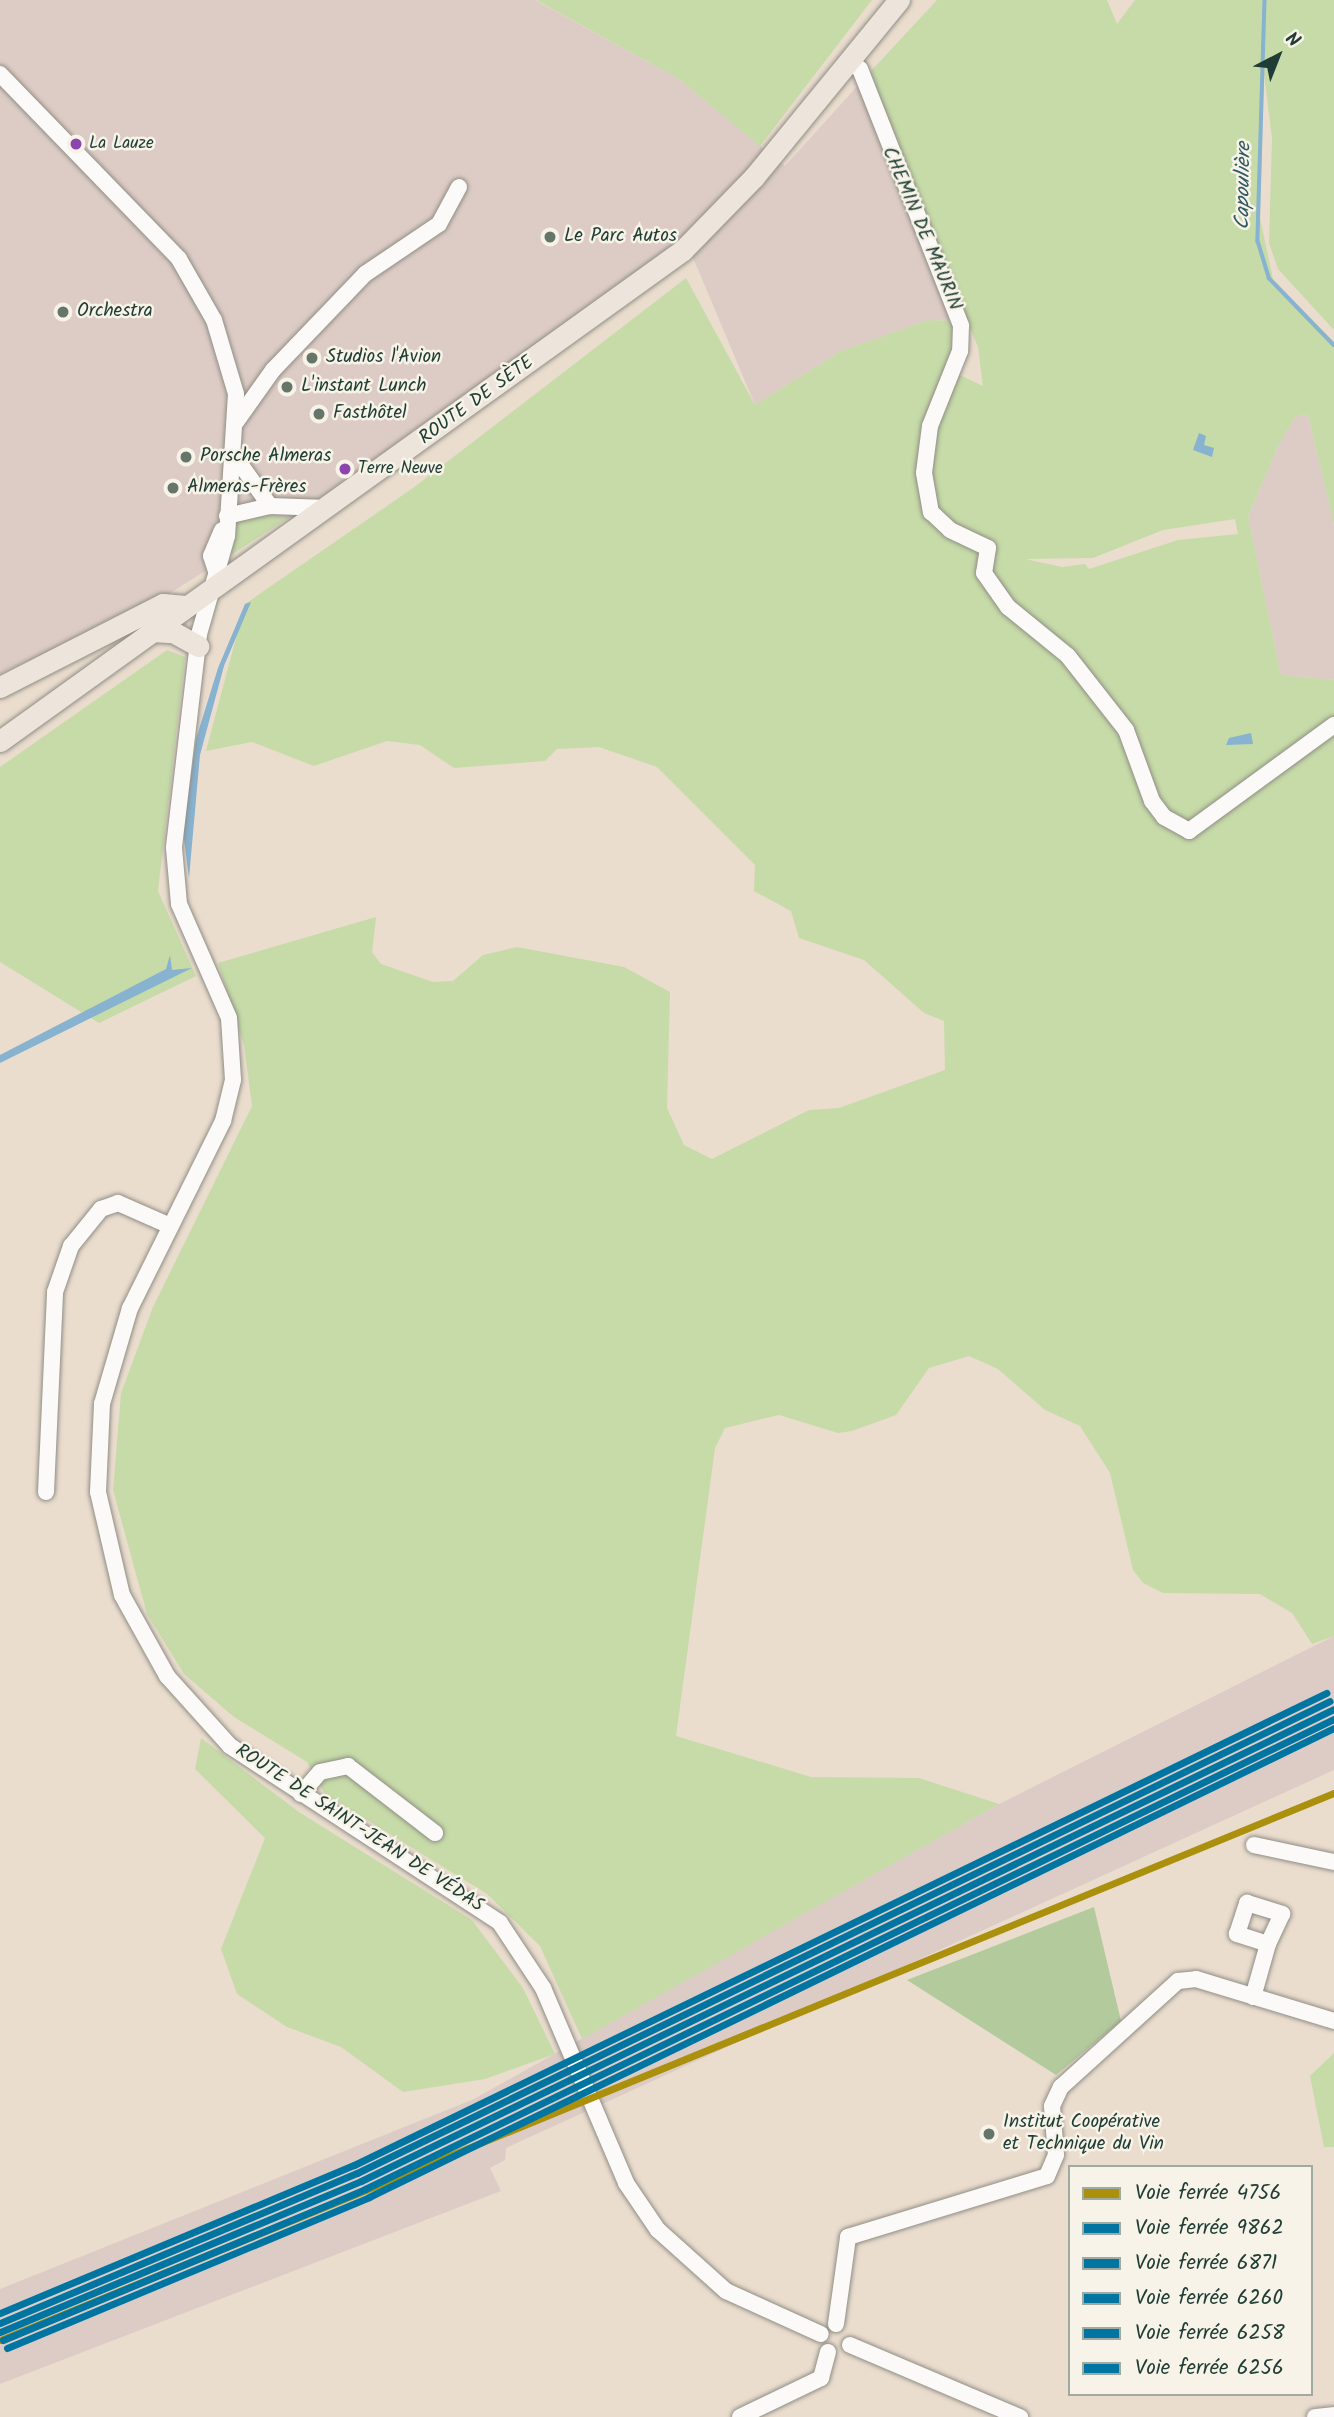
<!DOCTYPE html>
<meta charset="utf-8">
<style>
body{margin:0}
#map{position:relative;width:1334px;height:2417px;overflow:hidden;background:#eaddce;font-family:Kalam,sans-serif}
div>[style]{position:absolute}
.industrial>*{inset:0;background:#ddccc6}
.green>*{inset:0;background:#c6dba8}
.forest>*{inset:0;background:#b3ca9d}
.water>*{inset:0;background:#87b2d0}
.stream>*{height:3.5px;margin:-1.75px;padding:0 1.75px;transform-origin:1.75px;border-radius:1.75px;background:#87b2d0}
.roads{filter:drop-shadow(0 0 2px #908e85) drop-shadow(0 0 2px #908e85)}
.minor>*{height:16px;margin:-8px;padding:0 8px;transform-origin:8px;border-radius:8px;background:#fcfaf8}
.major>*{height:21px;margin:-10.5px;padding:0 10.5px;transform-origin:10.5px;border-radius:10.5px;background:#ede4db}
.rail-1>*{height:7px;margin:-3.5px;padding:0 3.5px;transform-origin:3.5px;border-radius:3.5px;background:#aa900d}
.rail-2>*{height:7px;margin:-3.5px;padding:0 3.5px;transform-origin:3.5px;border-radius:3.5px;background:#0075a1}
.rail-3>*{height:7px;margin:-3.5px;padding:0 3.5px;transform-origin:3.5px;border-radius:3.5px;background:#0075a1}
.rail-4>*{height:7px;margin:-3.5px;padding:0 3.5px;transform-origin:3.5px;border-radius:3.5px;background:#0075a1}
.rail-5>*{height:7px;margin:-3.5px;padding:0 3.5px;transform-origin:3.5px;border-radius:3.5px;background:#0075a1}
.rail-6>*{height:7px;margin:-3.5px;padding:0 3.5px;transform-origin:3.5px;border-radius:3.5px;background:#0075a1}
.dots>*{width:19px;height:19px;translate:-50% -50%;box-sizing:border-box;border:4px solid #f7f3e8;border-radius:50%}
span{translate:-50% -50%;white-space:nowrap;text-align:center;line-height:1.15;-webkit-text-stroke:5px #f7f3e8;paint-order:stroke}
.bus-label{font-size:17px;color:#1f3d34}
.left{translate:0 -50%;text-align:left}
.street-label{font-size:19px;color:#1f3d34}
.poi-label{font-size:19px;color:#1f3d34}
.water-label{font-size:21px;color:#325b63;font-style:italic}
.legend{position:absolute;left:1068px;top:2165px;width:245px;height:231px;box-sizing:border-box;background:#f7f3e8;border:2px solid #a1aaa0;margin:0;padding:9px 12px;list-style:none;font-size:21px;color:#1f3d34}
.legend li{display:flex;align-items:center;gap:14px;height:35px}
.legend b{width:35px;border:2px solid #a1aaa0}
.north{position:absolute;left:1243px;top:21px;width:70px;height:70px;-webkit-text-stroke:5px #f7f3e8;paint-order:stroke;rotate:42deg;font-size:19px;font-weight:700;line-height:28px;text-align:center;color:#1f3d34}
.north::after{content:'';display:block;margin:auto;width:24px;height:32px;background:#1f3d34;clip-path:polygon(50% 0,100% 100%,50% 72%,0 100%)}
</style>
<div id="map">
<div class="industrial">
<i style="clip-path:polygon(0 0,535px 0,679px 79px,785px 166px,871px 71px,885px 132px,954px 321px,928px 320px,841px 351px,755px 405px,686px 241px,555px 348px,172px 592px,0 674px)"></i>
<i style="clip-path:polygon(1308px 414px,1334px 525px,1334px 680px,1281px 675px,1248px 517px,1278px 446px,1295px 417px)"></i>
<i style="clip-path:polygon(1334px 1636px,1334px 1770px,506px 2148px,505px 2160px,490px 2168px,501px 2191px,0 2384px,0 2289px,474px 2099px,999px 1804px)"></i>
</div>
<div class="green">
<i style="clip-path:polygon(536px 0,872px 0,760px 146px,679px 79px)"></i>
<i style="clip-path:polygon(evenodd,937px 0,1107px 0,1117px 24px,1135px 0,1334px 0,1334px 330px,1278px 269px,1269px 243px,1272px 138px,1264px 74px,1260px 218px,1273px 279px,1334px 342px,1334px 525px,1308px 414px,1295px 417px,1278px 446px,1248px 517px,1281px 675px,1334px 680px,1334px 720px,1230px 811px,1334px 727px,1334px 1636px,1312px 1644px,1292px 1613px,1260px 1594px,1163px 1593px,1143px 1583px,1133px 1570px,1110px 1473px,1080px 1426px,1045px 1410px,998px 1369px,969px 1356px,929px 1368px,896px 1415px,852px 1431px,838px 1433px,779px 1415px,725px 1428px,715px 1448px,676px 1736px,811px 1777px,919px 1778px,999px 1804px,582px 2039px,540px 1946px,487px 1894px,325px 1794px,307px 1762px,234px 1717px,184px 1674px,147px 1614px,113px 1490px,121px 1393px,153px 1307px,252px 1106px,244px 1045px,218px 963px,376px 917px,372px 952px,381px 964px,433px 982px,453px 981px,483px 955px,517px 947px,624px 967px,670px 992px,667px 1108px,684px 1145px,712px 1159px,809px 1110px,839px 1108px,945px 1070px,944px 1021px,924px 1013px,864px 960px,799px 938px,791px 911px,754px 891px,755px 865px,657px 767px,599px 747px,557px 749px,545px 761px,454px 768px,420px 745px,387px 741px,314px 766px,252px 742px,206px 751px,245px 604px,413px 488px,686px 278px,755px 405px,841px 351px,928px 320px,954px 321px,951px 371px,983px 386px,978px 347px,885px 132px,871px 71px,937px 0,951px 377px,935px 439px,932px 481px,928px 440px,951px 377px,937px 0,1235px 519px,1238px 534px,1178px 540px,1089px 569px,1085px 564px,1062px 567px,1025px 559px,1093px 558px,1163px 530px,1235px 519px)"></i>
<i style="clip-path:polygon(256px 514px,288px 518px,231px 555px,233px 523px)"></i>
<i style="clip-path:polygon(167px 650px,185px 657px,158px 891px,196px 976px,99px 1023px,0 962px,0 767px)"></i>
<i style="clip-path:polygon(201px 1738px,299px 1812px,472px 1920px,523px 1988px,555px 2054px,485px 2079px,403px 2092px,341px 2047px,287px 2027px,237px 1994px,221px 1949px,265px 1838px,195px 1769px)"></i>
<i style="clip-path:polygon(1334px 2053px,1334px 2147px,1324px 2147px,1310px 2076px)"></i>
</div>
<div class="forest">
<i style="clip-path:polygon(1094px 1907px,1121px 2021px,1056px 2075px,907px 1980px)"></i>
</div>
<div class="water">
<i style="clip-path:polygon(1199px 433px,1206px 436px,1204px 445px,1214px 448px,1212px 457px,1193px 450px)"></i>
<i style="clip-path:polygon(251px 602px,224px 666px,200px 755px,189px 878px,183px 832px,196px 739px,218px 668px,245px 604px)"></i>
<i style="clip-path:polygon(1251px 733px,1253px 744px,1226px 745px,1229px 738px)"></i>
<i style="clip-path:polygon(170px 955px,172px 970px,192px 968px,0 1063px,0 1055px,166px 969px)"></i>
</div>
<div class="stream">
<i style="left:1265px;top:0;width:241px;rotate:91.7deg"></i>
<i style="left:1258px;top:241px;width:39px;rotate:73deg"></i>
<i style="left:1269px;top:278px;width:93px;rotate:45.9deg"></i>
</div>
<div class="roads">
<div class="minor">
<i style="left:850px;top:61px;width:13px;rotate:39deg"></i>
<i style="left:860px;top:69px;width:276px;rotate:68.5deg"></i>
<i style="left:961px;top:326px;width:25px;rotate:92deg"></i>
<i style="left:960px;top:351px;width:81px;rotate:111.8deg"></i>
<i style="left:930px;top:426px;width:47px;rotate:97.3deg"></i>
<i style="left:924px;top:473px;width:40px;rotate:80deg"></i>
<i style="left:931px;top:512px;width:26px;rotate:43deg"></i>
<i style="left:950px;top:530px;width:42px;rotate:25.3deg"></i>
<i style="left:988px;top:548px;width:25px;rotate:99deg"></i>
<i style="left:984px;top:573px;width:42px;rotate:54.8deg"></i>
<i style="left:1008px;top:607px;width:77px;rotate:39.2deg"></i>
<i style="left:1068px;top:656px;width:94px;rotate:51.9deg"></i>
<i style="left:1126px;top:730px;width:76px;rotate:69.9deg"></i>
<i style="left:1152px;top:801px;width:20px;rotate:53deg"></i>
<i style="left:1164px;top:817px;width:29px;rotate:29deg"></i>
<i style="left:1189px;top:831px;width:180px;rotate:-36.2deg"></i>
<i style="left:0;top:74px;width:257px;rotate:45.9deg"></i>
<i style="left:179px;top:259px;width:70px;rotate:60.2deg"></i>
<i style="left:214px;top:320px;width:77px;rotate:73.4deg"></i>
<i style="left:236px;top:394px;width:142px;rotate:93.6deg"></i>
<i style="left:227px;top:536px;width:102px;rotate:105.9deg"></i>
<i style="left:199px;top:634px;width:215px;rotate:96.7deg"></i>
<i style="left:174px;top:848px;width:56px;rotate:84.9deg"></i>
<i style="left:179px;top:904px;width:124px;rotate:66.3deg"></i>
<i style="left:229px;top:1018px;width:62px;rotate:86.3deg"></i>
<i style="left:233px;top:1080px;width:42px;rotate:103.7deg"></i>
<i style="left:223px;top:1121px;width:209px;rotate:116.4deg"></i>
<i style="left:130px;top:1308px;width:100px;rotate:106.3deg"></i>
<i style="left:102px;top:1404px;width:88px;rotate:92.6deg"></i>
<i style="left:98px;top:1492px;width:106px;rotate:76.9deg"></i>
<i style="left:122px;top:1595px;width:93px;rotate:60.9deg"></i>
<i style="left:167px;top:1676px;width:94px;rotate:48deg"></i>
<i style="left:230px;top:1746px;width:323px;rotate:33.2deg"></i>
<i style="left:500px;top:1923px;width:78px;rotate:56.5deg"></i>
<i style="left:543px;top:1988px;width:212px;rotate:66.9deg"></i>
<i style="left:626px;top:2183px;width:57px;rotate:55.8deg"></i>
<i style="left:658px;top:2230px;width:91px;rotate:41.9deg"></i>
<i style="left:726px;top:2291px;width:104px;rotate:24.4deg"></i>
<i style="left:236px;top:422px;width:64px;rotate:-54.6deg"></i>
<i style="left:273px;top:370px;width:133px;rotate:-46.2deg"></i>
<i style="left:365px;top:274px;width:89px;rotate:-34deg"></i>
<i style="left:439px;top:224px;width:42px;rotate:-61.6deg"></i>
<i style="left:236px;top:458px;width:59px;rotate:54.7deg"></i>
<i style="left:270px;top:506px;width:57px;rotate:2deg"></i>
<i style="left:227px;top:516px;width:44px;rotate:-13.1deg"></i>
<i style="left:216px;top:571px;width:16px;rotate:-108deg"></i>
<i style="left:211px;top:556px;width:28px;rotate:-67deg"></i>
<i style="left:46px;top:1492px;width:200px;rotate:-87.4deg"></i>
<i style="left:55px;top:1292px;width:49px;rotate:-70.8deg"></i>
<i style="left:71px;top:1246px;width:48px;rotate:-51deg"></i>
<i style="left:101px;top:1209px;width:18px;rotate:-19deg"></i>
<i style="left:118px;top:1203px;width:55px;rotate:23.7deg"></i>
<i style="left:301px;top:1794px;width:29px;rotate:-49deg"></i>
<i style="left:320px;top:1772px;width:29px;rotate:-12deg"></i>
<i style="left:348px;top:1766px;width:110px;rotate:37.6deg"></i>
<i style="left:1254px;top:1845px;width:82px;rotate:12deg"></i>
<i style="left:1253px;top:1997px;width:55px;rotate:-74.2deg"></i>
<i style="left:1268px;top:1944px;width:33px;rotate:-162deg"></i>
<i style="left:1237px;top:1934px;width:33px;rotate:-72deg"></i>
<i style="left:1247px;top:1903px;width:37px;rotate:17deg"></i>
<i style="left:1282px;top:1914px;width:33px;rotate:115deg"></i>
<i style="left:836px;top:2324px;width:88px;rotate:-82.1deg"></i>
<i style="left:848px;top:2237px;width:208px;rotate:-17deg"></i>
<i style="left:1047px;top:2176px;width:23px;rotate:-67deg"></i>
<i style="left:1056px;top:2155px;width:49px;rotate:-94.7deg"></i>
<i style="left:1052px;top:2106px;width:21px;rotate:-65deg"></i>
<i style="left:1061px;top:2087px;width:158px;rotate:-42.2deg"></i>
<i style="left:1178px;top:1981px;width:18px;rotate:-6deg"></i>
<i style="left:1196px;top:1979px;width:144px;rotate:16.9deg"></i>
<i style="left:850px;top:2345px;width:185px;rotate:23deg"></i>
<i style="left:740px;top:2417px;width:90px;rotate:-25.7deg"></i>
<i style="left:821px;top:2378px;width:27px;rotate:-75deg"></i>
<i style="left:1315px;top:2417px;width:19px;rotate:-6deg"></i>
</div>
<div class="major">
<i style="left:151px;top:631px;width:22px;rotate:3deg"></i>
<i style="left:173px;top:632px;width:29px;rotate:29deg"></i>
<i style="left:0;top:687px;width:183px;rotate:-27deg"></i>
<i style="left:163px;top:604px;width:23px;rotate:5deg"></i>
<i style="left:0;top:741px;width:841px;rotate:-35.71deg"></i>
<i style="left:683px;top:250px;width:102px;rotate:-45.8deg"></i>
<i style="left:754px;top:177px;width:229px;rotate:-50.7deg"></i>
</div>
</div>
<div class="rail-1">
<i style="left:0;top:2340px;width:1442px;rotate:-22.3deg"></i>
</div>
<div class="rail-2">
<i style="left:0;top:2332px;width:391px;rotate:-22.7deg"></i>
<i style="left:361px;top:2181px;width:1081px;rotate:-25.88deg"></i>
</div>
<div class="rail-3">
<i style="left:3px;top:2340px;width:392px;rotate:-22.6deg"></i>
<i style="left:365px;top:2189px;width:1077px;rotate:-25.88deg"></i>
</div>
<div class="rail-4">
<i style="left:0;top:2323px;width:387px;rotate:-22.8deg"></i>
<i style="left:357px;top:2173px;width:1081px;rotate:-25.88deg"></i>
</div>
<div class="rail-5">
<i style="left:7px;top:2348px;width:392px;rotate:-22.6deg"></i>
<i style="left:369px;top:2197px;width:1073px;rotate:-25.92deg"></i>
</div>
<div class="rail-6">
<i style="left:0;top:2313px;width:384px;rotate:-22.7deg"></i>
<i style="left:354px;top:2165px;width:1081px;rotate:-25.9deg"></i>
</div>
<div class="dots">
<i style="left:76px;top:144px;background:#8e44ad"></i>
<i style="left:550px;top:237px;background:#66756a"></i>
<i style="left:63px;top:312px;background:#66756a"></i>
<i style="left:312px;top:358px;background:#66756a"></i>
<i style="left:287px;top:387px;background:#66756a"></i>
<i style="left:319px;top:414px;background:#66756a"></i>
<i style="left:186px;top:457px;background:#66756a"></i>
<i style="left:345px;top:469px;background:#8e44ad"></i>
<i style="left:173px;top:488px;background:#66756a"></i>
<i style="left:989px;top:2134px;background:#66756a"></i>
</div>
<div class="bus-label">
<span class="left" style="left:89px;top:144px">La Lauze</span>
<span class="left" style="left:358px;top:469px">Terre Neuve</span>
</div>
<div class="street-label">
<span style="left:921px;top:229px;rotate:67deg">CHEMIN DE MAURIN</span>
<span style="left:477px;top:401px;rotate:-36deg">ROUTE DE SÈTE</span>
<span style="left:359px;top:1829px;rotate:33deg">ROUTE DE SAINT-JEAN DE VÉDAS</span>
</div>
<div class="poi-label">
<span class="left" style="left:564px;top:237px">Le Parc Autos</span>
<span class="left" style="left:77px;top:312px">Orchestra</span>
<span class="left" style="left:326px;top:358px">Studios l'Avion</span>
<span class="left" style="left:301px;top:387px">L'instant Lunch</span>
<span class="left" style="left:333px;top:414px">Fasthôtel</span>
<span class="left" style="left:200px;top:457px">Porsche Almeras</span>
<span class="left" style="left:187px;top:488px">Almeras-Frères</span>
<span class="left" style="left:1003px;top:2134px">Institut Coopérative<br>et Technique du Vin</span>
</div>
<div class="water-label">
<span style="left:1244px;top:186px;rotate:-89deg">Capoulière</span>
</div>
<ul class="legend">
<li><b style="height:9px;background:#aa900d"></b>Voie ferrée 4756</li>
<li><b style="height:9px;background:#0075a1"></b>Voie ferrée 9862</li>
<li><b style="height:9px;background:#0075a1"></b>Voie ferrée 6871</li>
<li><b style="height:9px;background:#0075a1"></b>Voie ferrée 6260</li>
<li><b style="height:9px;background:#0075a1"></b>Voie ferrée 6258</li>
<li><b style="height:9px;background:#0075a1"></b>Voie ferrée 6256</li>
</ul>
<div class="north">N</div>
</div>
